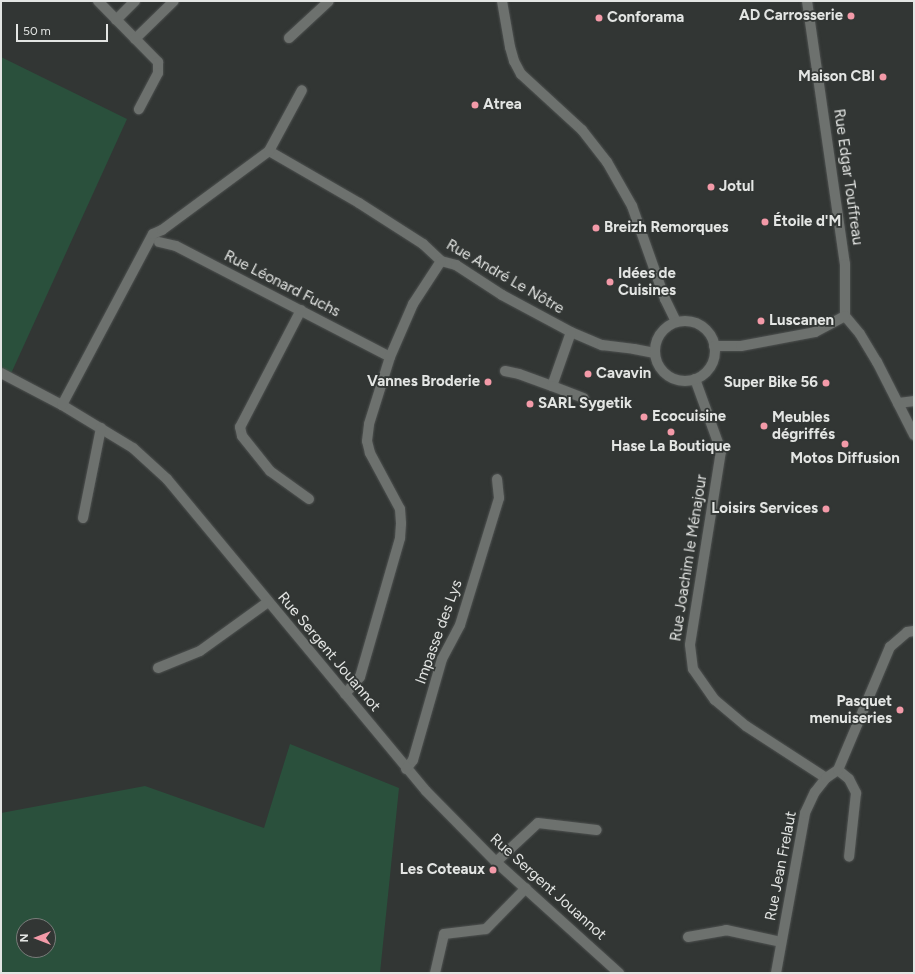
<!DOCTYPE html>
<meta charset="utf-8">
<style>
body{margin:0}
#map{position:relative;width:915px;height:974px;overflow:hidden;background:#323634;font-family:Figtree,sans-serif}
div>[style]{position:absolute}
.green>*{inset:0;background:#2a503c}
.roads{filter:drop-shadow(0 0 1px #4e5150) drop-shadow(0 0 1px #4e5150)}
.minor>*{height:10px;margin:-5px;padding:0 5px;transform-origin:5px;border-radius:5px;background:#6d716e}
.tertiary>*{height:10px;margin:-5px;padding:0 5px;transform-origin:5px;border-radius:5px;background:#6d716e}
.tertiary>.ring{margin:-5px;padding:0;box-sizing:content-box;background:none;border:10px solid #6d716e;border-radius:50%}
.dots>*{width:11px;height:11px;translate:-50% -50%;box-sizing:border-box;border:2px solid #323634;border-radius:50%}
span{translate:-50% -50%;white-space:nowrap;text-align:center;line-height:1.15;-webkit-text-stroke:3.5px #323634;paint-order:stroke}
.poi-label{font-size:15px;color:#e3e5e3;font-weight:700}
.right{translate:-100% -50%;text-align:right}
.left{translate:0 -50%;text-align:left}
.street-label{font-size:15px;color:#e3e5e3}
.frame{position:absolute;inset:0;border:2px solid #e3e5e3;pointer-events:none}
.north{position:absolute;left:16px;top:918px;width:40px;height:40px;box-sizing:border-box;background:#323634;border:1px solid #797c7a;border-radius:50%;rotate:270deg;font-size:11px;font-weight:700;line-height:16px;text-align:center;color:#e3e5e3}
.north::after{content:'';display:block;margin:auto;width:14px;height:18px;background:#f39aa8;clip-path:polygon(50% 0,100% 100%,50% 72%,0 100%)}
.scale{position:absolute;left:16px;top:24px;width:92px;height:18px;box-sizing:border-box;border:2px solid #e3e5e3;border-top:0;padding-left:5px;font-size:12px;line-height:14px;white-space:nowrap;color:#e3e5e3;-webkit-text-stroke:3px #323634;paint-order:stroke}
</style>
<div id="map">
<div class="green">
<i style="clip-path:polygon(1px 57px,127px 119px,9px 378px,1px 373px)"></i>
<i style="clip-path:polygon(evenodd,290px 744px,399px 788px,380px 973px,1px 973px,1px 813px,145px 786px,264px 828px,290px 744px,24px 926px,48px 926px,48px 950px,24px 950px,24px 926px)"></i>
</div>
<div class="roads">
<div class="minor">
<i style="left:98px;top:1px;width:86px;rotate:45.5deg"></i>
<i style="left:158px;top:62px;width:11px;rotate:90deg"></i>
<i style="left:158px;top:73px;width:41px;rotate:117.8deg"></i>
<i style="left:116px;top:20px;width:27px;rotate:-45deg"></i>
<i style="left:289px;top:38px;width:54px;rotate:-42.8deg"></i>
<i style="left:135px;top:39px;width:54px;rotate:-44.3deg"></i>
<i style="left:269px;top:151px;width:104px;rotate:30deg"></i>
<i style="left:359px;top:203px;width:76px;rotate:32.6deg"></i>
<i style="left:423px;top:244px;width:25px;rotate:43deg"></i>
<i style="left:441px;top:261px;width:16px;rotate:15deg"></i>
<i style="left:456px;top:265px;width:55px;rotate:33.1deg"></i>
<i style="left:502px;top:295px;width:78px;rotate:28.2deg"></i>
<i style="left:571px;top:332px;width:34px;rotate:23deg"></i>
<i style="left:602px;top:345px;width:32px;rotate:7deg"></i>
<i style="left:634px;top:349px;width:21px;rotate:11deg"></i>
<i style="left:159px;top:242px;width:17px;rotate:13deg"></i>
<i style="left:176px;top:246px;width:241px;rotate:27.4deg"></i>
<i style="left:301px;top:310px;width:132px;rotate:117.5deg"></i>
<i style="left:240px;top:427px;width:9px;rotate:77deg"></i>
<i style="left:242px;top:436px;width:45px;rotate:51.3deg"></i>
<i style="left:270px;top:471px;width:48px;rotate:35.7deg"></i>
<i style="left:505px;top:371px;width:14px;rotate:12deg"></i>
<i style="left:519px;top:374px;width:35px;rotate:20deg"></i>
<i style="left:552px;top:386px;width:57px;rotate:-70.6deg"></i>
<i style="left:1px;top:373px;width:69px;rotate:27.7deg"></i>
<i style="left:62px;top:405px;width:83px;rotate:31.2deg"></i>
<i style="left:133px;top:448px;width:46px;rotate:42.4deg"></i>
<i style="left:167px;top:479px;width:405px;rotate:50.3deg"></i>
<i style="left:426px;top:791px;width:100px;rotate:45.4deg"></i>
<i style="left:496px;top:862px;width:166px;rotate:42.1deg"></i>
<i style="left:695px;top:379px;width:77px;rotate:70.1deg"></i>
<i style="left:721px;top:451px;width:196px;rotate:99.1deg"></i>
<i style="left:690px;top:645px;width:24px;rotate:83deg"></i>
<i style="left:693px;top:669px;width:38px;rotate:55deg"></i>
<i style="left:715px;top:700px;width:40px;rotate:40deg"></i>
<i style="left:746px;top:726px;width:95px;rotate:33deg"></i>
<i style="left:552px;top:386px;width:34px;rotate:21deg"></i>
<i style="left:898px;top:403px;width:16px;rotate:-7deg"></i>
<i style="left:62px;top:405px;width:194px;rotate:-62deg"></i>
<i style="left:153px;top:234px;width:10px;rotate:-24deg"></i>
<i style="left:162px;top:230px;width:133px;rotate:-36.4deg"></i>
<i style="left:269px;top:151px;width:69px;rotate:-61.6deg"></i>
<i style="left:83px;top:518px;width:92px;rotate:-78.7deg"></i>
<i style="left:158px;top:668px;width:45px;rotate:-22deg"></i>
<i style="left:200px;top:651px;width:84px;rotate:-35.8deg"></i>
<i style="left:345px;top:694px;width:23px;rotate:-49deg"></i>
<i style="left:360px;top:677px;width:145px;rotate:-73.9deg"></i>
<i style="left:400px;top:538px;width:15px;rotate:-86deg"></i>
<i style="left:401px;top:523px;width:14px;rotate:-94deg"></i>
<i style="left:400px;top:509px;width:64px;rotate:-118.2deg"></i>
<i style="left:370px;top:453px;width:12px;rotate:-104deg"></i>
<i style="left:367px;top:441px;width:17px;rotate:-83deg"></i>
<i style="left:369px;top:424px;width:70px;rotate:-72.6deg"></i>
<i style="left:390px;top:357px;width:58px;rotate:-66.5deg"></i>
<i style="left:413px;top:304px;width:51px;rotate:-56.9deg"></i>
<i style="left:406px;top:769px;width:11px;rotate:-52deg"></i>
<i style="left:413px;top:760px;width:105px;rotate:-74deg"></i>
<i style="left:442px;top:659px;width:38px;rotate:-62deg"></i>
<i style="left:460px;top:625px;width:133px;rotate:-72.9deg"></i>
<i style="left:499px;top:498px;width:19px;rotate:-96deg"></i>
<i style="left:838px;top:770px;width:14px;rotate:39deg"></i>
<i style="left:849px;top:779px;width:16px;rotate:63deg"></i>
<i style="left:856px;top:793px;width:64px;rotate:96.2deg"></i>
<i style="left:496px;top:862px;width:57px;rotate:-42.9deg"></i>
<i style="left:538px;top:823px;width:59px;rotate:6.8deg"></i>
<i style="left:688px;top:937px;width:39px;rotate:-10deg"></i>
<i style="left:726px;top:930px;width:56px;rotate:12.3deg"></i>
<i style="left:435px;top:973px;width:40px;rotate:-77deg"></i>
<i style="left:444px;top:934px;width:42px;rotate:-6.8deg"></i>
<i style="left:486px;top:929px;width:57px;rotate:-45.7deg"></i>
<i style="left:776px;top:973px;width:163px;rotate:-79.7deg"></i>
<i style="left:805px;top:813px;width:23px;rotate:-65deg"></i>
<i style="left:815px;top:792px;width:18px;rotate:-52deg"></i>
<i style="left:826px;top:778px;width:14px;rotate:-34deg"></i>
<i style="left:838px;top:770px;width:134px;rotate:-67.1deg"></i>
<i style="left:890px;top:647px;width:23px;rotate:-41deg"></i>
<i style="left:907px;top:632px;width:7px;rotate:-8deg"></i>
</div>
<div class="tertiary">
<i style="left:502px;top:1px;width:47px;rotate:80.1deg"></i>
<i style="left:510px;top:47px;width:15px;rotate:74deg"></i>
<i style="left:514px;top:61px;width:15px;rotate:62deg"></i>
<i style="left:521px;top:74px;width:83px;rotate:42.6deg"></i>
<i style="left:582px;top:130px;width:41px;rotate:52deg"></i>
<i style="left:607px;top:162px;width:51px;rotate:60.4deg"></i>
<i style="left:632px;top:206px;width:99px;rotate:70.5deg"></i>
<i style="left:665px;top:299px;width:25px;rotate:64deg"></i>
<i style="left:807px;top:1px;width:266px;rotate:81.8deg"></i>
<i style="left:845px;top:264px;width:52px;rotate:90deg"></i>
<i style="left:845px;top:316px;width:23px;rotate:50deg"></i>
<i style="left:860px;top:334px;width:33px;rotate:59deg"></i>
<i style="left:877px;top:362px;width:82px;rotate:63.1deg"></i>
<i class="ring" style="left:655px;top:321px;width:50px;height:50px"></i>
<i style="left:714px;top:346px;width:27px"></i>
<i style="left:741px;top:346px;width:75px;rotate:-10.7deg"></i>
<i style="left:815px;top:332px;width:34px;rotate:-28deg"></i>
</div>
</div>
<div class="dots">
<i style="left:851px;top:16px;background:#f39aa8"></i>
<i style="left:599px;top:18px;background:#f39aa8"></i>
<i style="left:883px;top:77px;background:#f39aa8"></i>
<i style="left:475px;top:105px;background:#f39aa8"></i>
<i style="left:711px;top:187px;background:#f39aa8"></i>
<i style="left:765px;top:222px;background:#f39aa8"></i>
<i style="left:596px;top:228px;background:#f39aa8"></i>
<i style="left:610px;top:282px;background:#f39aa8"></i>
<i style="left:761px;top:321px;background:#f39aa8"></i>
<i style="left:588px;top:374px;background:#f39aa8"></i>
<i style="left:488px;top:382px;background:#f39aa8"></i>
<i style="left:826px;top:383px;background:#f39aa8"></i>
<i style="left:530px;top:404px;background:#f39aa8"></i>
<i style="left:644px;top:417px;background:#f39aa8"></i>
<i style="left:764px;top:426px;background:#f39aa8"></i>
<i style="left:671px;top:432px;background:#f39aa8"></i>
<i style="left:845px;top:444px;background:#f39aa8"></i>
<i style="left:826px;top:509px;background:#f39aa8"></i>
<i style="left:900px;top:710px;background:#f39aa8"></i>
<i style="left:493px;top:870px;background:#f39aa8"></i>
</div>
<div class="poi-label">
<span class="right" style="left:843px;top:16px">AD Carrosserie</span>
<span class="left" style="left:607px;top:18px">Conforama</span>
<span class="right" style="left:875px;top:77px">Maison CBI</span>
<span class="left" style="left:483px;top:105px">Atrea</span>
<span class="left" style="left:719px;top:187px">Jotul</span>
<span class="left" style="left:773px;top:222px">Étoile d'M</span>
<span class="left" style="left:604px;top:228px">Breizh Remorques</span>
<span class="left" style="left:618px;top:282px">Idées de<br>Cuisines</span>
<span class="left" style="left:769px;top:321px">Luscanen</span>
<span class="left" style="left:596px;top:374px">Cavavin</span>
<span class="right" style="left:480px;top:382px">Vannes Broderie</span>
<span class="right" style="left:818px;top:383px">Super Bike 56</span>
<span class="left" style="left:538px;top:404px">SARL Sygetik</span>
<span class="left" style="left:652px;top:417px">Ecocuisine</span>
<span class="left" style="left:772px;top:426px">Meubles<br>dégriffés</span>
<span style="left:671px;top:447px">Hase La Boutique</span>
<span style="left:845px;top:459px">Motos Diffusion</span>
<span class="right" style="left:818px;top:509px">Loisirs Services</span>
<span class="right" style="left:892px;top:710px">Pasquet<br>menuiseries</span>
<span class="right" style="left:485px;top:870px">Les Coteaux</span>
</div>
<div class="street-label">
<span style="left:848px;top:177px;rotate:82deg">Rue Edgar Touffreau</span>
<span style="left:505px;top:277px;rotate:30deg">Rue André Le Nôtre</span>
<span style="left:282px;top:284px;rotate:27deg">Rue Léonard Fuchs</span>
<span style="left:689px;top:558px;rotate:-81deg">Rue Joachim le Ménajour</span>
<span style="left:439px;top:632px;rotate:-70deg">Impasse des Lys</span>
<span style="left:329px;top:652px;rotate:50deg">Rue Sergent Jouannot</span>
<span style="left:781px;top:866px;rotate:-79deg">Rue Jean Frelaut</span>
<span style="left:548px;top:887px;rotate:42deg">Rue Sergent Jouannot</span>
</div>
<div class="frame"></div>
<div class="north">N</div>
<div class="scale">50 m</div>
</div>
